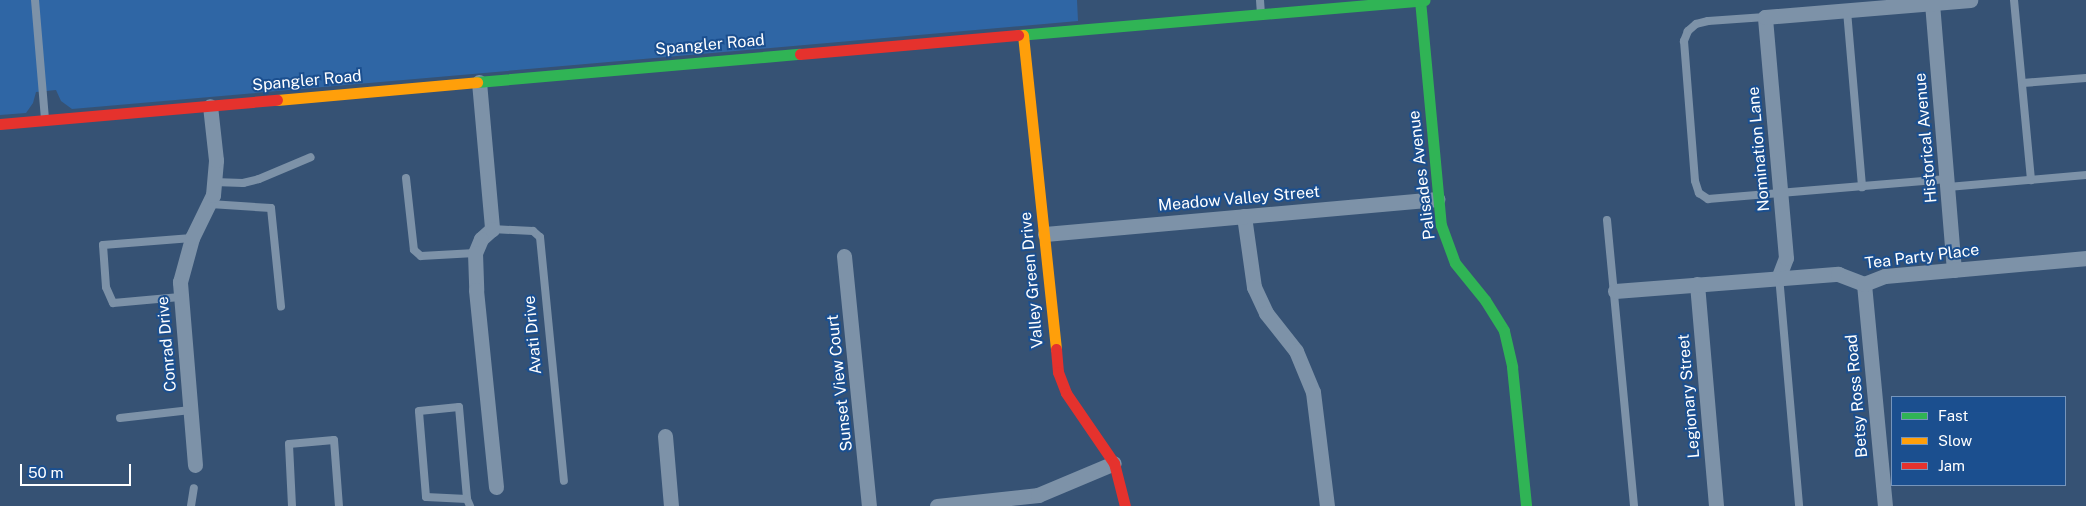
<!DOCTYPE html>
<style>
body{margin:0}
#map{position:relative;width:2086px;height:506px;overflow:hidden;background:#365274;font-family:"Public Sans",sans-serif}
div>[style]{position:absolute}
.green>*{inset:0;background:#2f66a5}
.lane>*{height:8px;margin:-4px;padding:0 4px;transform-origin:4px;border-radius:4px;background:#7d92a8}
.street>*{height:15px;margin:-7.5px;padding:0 7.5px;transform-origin:7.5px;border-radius:7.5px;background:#7d92a8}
.fast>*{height:11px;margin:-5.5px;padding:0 5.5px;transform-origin:5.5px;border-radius:5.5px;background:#30b455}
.slow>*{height:11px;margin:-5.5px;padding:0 5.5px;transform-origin:5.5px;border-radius:5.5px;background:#ff9f0a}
.jam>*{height:11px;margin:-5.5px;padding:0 5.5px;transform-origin:5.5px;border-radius:5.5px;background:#e5322d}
span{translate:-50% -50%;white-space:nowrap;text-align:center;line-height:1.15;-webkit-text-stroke:4px #1b4f8f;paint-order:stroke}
.street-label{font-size:16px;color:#fff}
.legend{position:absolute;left:1891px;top:396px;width:175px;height:90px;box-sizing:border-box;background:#1b4f8f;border:1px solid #7695bc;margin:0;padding:6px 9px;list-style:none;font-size:15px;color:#fff}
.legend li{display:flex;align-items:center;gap:10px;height:25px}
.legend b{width:25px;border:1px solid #7695bc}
.scale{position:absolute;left:20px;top:464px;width:111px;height:22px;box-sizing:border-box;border:2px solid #fff;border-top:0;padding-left:6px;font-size:15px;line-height:18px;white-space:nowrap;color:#fff;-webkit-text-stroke:4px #1b4f8f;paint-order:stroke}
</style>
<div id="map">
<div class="green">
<i style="clip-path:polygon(0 0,1077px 0,1078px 21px,72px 109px,61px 101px,56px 90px,36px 92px,33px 103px,26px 113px,0 115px)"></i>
</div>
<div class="lane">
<i style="left:35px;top:0;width:118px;rotate:85.2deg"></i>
<i style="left:1260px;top:0;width:14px;rotate:86deg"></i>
<i style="left:2014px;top:0;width:181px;rotate:84.6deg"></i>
<i style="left:1847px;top:11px;width:177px;rotate:85.1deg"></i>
<i style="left:1765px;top:17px;width:57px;rotate:176deg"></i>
<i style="left:1708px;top:21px;width:12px;rotate:166deg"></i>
<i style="left:1696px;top:24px;width:11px;rotate:139deg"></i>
<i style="left:1688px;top:31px;width:11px;rotate:112deg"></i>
<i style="left:1684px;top:41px;width:140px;rotate:85.5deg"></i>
<i style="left:1695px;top:181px;width:13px;rotate:72deg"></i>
<i style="left:1699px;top:193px;width:11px;rotate:34deg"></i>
<i style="left:1708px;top:199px;width:240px;rotate:-4.8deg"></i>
<i style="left:2023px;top:83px;width:63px;rotate:-4.5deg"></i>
<i style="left:406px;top:178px;width:72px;rotate:83.7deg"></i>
<i style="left:414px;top:250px;width:9px;rotate:41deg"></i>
<i style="left:421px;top:256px;width:54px;rotate:-3.2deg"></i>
<i style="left:214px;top:182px;width:29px;rotate:2deg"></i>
<i style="left:243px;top:183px;width:16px;rotate:-14deg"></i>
<i style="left:259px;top:179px;width:56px;rotate:-22.9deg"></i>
<i style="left:1948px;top:187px;width:139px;rotate:-5deg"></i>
<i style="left:210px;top:204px;width:61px;rotate:3.8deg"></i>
<i style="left:271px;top:208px;width:99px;rotate:84.2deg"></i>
<i style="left:1607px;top:220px;width:287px;rotate:84.6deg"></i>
<i style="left:492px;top:229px;width:41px;rotate:2.8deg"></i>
<i style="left:533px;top:231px;width:9px;rotate:41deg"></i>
<i style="left:540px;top:237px;width:245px;rotate:84.4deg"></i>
<i style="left:1779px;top:276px;width:231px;rotate:85deg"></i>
<i style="left:180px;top:297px;width:67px;rotate:174.9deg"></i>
<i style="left:113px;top:303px;width:17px;rotate:-114deg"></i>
<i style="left:106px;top:287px;width:42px;rotate:-94.1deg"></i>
<i style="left:103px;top:245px;width:89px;rotate:-4.5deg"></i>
<i style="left:120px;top:418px;width:71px;rotate:-6.4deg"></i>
<i style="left:467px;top:499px;width:41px;rotate:-177.2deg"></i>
<i style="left:426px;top:497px;width:86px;rotate:-94.7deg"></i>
<i style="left:419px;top:411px;width:40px;rotate:-5.7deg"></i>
<i style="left:459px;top:407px;width:92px;rotate:85deg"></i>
<i style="left:467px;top:499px;width:8px;rotate:67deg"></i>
<i style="left:191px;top:506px;width:18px;rotate:-81deg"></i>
<i style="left:292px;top:506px;width:62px;rotate:-92.8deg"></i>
<i style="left:289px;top:444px;width:45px;rotate:-5.1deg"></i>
<i style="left:334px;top:440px;width:66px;rotate:85.7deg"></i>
</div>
<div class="street">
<i style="left:1932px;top:3px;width:268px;rotate:85.3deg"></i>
<i style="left:479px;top:82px;width:148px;rotate:84.9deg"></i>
<i style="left:492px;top:229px;width:15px;rotate:138deg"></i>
<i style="left:481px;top:239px;width:15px;rotate:113deg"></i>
<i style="left:475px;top:253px;width:37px;rotate:88deg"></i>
<i style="left:476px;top:290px;width:198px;rotate:84.2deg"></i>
<i style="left:1244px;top:216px;width:72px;rotate:82deg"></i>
<i style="left:1254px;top:287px;width:29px;rotate:65deg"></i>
<i style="left:1266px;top:313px;width:48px;rotate:51.7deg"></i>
<i style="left:1296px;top:351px;width:44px;rotate:67.5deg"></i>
<i style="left:1313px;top:392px;width:115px;rotate:83deg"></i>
<i style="left:1045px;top:234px;width:394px;rotate:-5.1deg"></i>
<i style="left:844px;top:256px;width:251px;rotate:84.3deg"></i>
<i style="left:1779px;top:276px;width:19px;rotate:-69deg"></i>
<i style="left:1786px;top:258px;width:242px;rotate:-95deg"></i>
<i style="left:1765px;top:17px;width:206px;rotate:-4.7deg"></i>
<i style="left:1697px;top:284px;width:223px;rotate:85.1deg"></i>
<i style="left:1864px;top:284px;width:223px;rotate:84.6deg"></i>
<i style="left:1615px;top:291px;width:224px;rotate:-4.4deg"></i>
<i style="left:1838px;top:274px;width:28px;rotate:21deg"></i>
<i style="left:1864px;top:284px;width:22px;rotate:-21deg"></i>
<i style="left:1885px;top:276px;width:202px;rotate:-5.1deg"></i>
<i style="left:665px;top:436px;width:70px;rotate:85.1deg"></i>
<i style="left:195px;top:465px;width:184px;rotate:-94.7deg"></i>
<i style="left:180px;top:282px;width:46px;rotate:-74.7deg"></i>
<i style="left:192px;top:238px;width:48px;rotate:-64deg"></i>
<i style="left:213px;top:195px;width:35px;rotate:-85deg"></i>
<i style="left:216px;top:160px;width:54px;rotate:-96.3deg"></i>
<i style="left:937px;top:506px;width:102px;rotate:-6.2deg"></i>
<i style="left:1038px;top:495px;width:82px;rotate:-22.8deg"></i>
</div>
<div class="fast">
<i style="left:1420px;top:0;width:226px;rotate:84.7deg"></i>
<i style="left:1441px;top:225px;width:40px;rotate:69.8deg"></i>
<i style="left:1455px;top:263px;width:48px;rotate:51deg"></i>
<i style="left:1485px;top:300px;width:36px;rotate:58deg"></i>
<i style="left:1504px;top:331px;width:37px;rotate:77deg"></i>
<i style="left:1512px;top:367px;width:140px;rotate:84.2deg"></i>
<i style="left:1018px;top:35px;width:408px;rotate:-4.9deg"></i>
<i style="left:477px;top:82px;width:324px;rotate:-5deg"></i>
</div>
<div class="slow">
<i style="left:1023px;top:35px;width:316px;rotate:84deg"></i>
<i style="left:277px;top:100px;width:201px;rotate:-5.1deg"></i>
</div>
<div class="jam">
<i style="left:800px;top:54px;width:219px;rotate:-5deg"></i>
<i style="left:0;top:124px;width:278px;rotate:-5deg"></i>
<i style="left:1056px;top:349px;width:23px;rotate:85deg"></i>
<i style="left:1058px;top:372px;width:22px;rotate:69deg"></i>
<i style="left:1066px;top:393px;width:85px;rotate:55.6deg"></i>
<i style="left:1114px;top:463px;width:44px;rotate:75.7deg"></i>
</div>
<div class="street-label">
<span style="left:710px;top:45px;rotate:-5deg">Spangler Road</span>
<span style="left:307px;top:81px;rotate:-5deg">Spangler Road</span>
<span style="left:1926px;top:138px;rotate:-95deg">Historical Avenue</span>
<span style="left:1759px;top:149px;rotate:-95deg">Nomination Lane</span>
<span style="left:1422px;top:175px;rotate:-97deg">Palisades Avenue</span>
<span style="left:1239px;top:199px;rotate:-5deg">Meadow Valley Street</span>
<span style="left:1922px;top:257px;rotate:-7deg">Tea Party Place</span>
<span style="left:1032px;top:280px;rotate:-95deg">Valley Green Drive</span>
<span style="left:533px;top:335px;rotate:-95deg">Avati Drive</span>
<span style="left:167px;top:344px;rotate:-95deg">Conrad Drive</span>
<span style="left:840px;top:383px;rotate:-96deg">Sunset View Court</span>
<span style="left:1689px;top:396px;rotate:-95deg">Legionary Street</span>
<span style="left:1857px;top:396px;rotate:-95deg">Betsy Ross Road</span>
</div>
<ul class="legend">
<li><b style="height:6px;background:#30b455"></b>Fast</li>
<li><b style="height:6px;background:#ff9f0a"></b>Slow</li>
<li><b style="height:6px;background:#e5322d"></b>Jam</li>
</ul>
<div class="scale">50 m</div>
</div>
